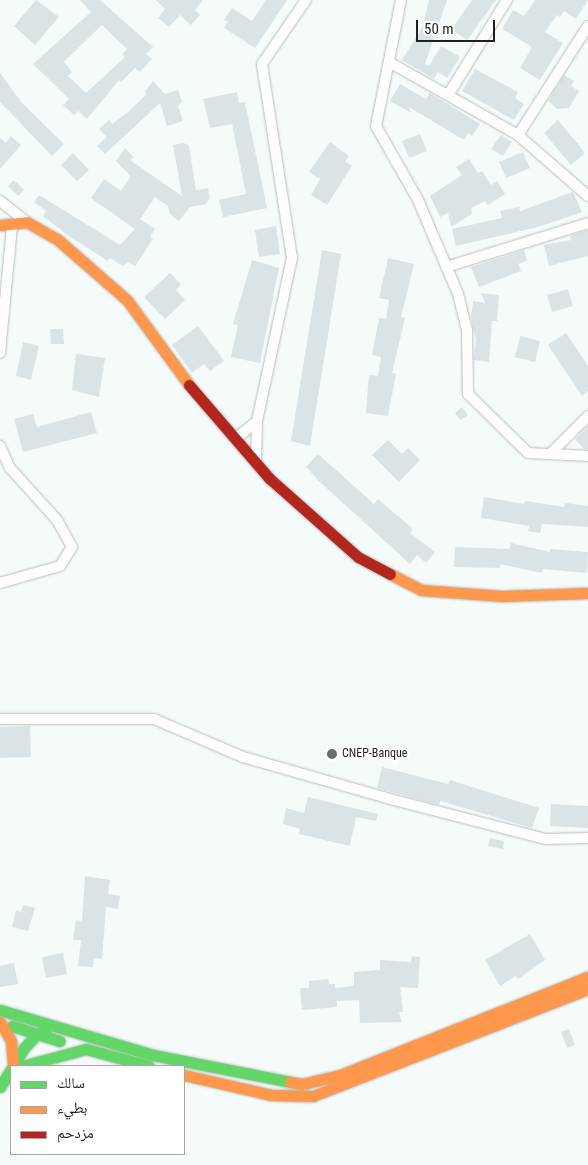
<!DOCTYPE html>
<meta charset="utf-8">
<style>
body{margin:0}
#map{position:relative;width:588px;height:1165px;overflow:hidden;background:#f5fafa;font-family:"Roboto Condensed","Noto Naskh Arabic",sans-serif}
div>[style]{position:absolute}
.building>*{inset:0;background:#dae4e7}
.roads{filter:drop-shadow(0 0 1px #b8bdbd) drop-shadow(0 0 1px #b8bdbd)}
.street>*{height:10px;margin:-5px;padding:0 5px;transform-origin:5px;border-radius:5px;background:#fefefe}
.fast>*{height:11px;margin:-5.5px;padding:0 5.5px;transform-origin:5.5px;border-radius:5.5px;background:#63d668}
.slow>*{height:11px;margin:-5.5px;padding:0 5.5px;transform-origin:5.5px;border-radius:5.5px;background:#ff974d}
.jam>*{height:11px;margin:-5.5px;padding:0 5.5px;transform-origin:5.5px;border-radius:5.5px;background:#b3261e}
.dots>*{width:14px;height:14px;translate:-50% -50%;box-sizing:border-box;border:2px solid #fff;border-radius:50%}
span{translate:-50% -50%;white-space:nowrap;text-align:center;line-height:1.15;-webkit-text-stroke:5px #fff;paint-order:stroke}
.poi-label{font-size:12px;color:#1d2020}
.left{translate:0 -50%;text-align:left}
.legend{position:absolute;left:10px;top:1065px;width:175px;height:90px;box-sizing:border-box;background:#fff;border:1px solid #a5a6a6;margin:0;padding:6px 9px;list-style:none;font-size:15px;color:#1d2020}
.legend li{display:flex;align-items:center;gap:10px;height:25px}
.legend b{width:25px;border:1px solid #a5a6a6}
.scale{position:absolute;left:416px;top:20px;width:79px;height:22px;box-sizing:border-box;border:2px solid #1d2020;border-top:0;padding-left:6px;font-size:15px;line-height:18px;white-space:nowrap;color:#1d2020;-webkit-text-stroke:4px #fff;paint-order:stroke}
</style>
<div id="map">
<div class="building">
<i style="clip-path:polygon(36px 0,59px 17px,35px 45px,14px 26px)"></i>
<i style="clip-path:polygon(evenodd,80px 0,100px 0,153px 47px,146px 54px,152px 59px,140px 72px,135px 68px,121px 82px,119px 80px,87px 119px,78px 111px,74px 115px,63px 105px,69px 99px,33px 64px,91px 12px,80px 0,102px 25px,127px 49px,122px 54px,125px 57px,86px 93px,68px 76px,72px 72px,64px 62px,102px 25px)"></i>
<i style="clip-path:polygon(156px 0,203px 0,195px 10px,200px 15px,191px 25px,180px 15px,169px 27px,158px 18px,165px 9px)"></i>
<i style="clip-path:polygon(266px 0,287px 0,255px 48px,224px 28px,228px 22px,224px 20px,232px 8px,252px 21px)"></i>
<i style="clip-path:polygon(429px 0,447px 0,425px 64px,429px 66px,441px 46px,460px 57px,447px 78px,438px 72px,434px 79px,402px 60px,423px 26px)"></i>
<i style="clip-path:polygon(472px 0,496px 0,467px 40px,451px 30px)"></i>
<i style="clip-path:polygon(535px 0,588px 0,576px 19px,564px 11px,560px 17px,557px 15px,545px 32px,563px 43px,540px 80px,520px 68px,532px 47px,502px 29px,513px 10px,524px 16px)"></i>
<i style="clip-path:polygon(475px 69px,518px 92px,515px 98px,524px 104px,514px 120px,462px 91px)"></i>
<i style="clip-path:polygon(0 73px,22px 103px,64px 144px,52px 156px,0 102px)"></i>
<i style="clip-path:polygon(564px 75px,574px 81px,571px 86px,579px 91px,569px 108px,557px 109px,548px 101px)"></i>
<i style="clip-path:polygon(153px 81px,165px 94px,178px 90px,182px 102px,178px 106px,183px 121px,167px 126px,160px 103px,105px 154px,97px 146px,107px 137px,99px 129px,109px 120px,112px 124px,128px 112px,146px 95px,145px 91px)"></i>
<i style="clip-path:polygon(400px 84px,426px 99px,430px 93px,480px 124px,472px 136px,468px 133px,464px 140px,409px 107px,411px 113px,390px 101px)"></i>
<i style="clip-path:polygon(237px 92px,239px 103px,245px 102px,267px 208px,223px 217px,219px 200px,246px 194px,232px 124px,210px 128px,203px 99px)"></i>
<i style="clip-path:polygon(558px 120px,585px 153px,571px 165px,544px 133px)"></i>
<i style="clip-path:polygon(420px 134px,427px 151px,409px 158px,402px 141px)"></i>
<i style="clip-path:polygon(501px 135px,512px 142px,503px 156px,491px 149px)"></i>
<i style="clip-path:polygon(11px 136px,21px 145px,0 169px,0 138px,6px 143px)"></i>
<i style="clip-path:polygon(330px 142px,349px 156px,345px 161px,352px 166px,327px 205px,311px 195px,320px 179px,309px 172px)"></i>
<i style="clip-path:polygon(184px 143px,189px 146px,196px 190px,208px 188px,210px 198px,206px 204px,190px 207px,179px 221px,170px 214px,168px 206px,155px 197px,140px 219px,155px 229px,150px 236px,153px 239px,135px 266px,128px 262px,123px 266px,110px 258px,108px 261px,66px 234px,43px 216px,46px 211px,34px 202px,39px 195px,120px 245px,135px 229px,91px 198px,104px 179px,121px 191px,131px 176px,116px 161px,125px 148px,134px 157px,130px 160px,182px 196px,173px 145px)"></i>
<i style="clip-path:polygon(523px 152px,530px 168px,506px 178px,499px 162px)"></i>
<i style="clip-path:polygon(73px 153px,89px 170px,77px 181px,61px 165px)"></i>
<i style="clip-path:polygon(469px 159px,478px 173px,482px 171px,491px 185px,497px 181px,505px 194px,488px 205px,485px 201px,471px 208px,472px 214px,451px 227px,448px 213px,440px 217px,430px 196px,462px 175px,456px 167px)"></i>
<i style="clip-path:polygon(14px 180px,24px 190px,18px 196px,8px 186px)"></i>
<i style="clip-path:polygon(573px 192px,582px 212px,538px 227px,456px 246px,452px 229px,502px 218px,500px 211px,519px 207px,520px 211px)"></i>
<i style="clip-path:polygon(276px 226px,280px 254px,259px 257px,255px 230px)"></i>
<i style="clip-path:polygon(588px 230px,588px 256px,549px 266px,544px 245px,571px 240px,570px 236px)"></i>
<i style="clip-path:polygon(322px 250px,341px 254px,310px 446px,291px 441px)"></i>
<i style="clip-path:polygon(524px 250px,527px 261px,518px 264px,521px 271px,479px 287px,471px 267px)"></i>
<i style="clip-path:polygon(388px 258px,414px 264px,401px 317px,405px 318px,392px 373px,396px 374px,388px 416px,366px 413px,369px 375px,378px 376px,381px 357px,372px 355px,379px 318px,386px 319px,389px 300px,379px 298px)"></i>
<i style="clip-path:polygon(252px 260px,279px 268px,260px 363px,231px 357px,238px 325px,233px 324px)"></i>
<i style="clip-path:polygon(170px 273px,181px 284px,176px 290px,185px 300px,165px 319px,144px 297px)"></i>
<i style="clip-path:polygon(568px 289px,573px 306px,552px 312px,547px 295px)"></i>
<i style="clip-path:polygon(481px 293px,499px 295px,497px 321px,492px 321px,489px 362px,474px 360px,476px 340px,471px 317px,473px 301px,485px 303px)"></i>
<i style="clip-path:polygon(198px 326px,224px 361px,210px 371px,204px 364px,192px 373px,172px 345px)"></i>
<i style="clip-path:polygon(50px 329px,63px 329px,64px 344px,51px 344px)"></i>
<i style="clip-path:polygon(566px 333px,588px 366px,588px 391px,582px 396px,548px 345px)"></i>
<i style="clip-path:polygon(520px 336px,540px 341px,535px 362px,515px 357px)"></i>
<i style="clip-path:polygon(23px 342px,39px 346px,31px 380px,16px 376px)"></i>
<i style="clip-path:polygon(76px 354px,105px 358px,99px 397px,72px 390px)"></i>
<i style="clip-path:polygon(462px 407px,468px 415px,460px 420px,455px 413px)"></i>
<i style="clip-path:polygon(91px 412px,97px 433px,23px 452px,14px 419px,33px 414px,37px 427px)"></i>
<i style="clip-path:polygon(588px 426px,588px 449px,584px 449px,575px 439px)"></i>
<i style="clip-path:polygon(388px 440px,402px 454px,408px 448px,420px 460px,399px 482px,372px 455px)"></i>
<i style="clip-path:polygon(318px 454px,374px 504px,378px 499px,413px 529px,410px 533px,435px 552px,426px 563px,417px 555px,410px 564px,321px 483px,306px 467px)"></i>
<i style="clip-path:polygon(484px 497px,524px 504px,525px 501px,564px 507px,565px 503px,588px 506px,588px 527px,542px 524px,540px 533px,528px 531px,529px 526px,481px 518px)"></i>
<i style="clip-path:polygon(511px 543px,550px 552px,550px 549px,588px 552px,587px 573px,543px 569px,542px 573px,500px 564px,500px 568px,454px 567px,455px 547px,509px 549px)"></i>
<i style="clip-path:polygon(30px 726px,31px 757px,0 758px,0 727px)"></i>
<i style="clip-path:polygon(382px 767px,448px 784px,450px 780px,539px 808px,532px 828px,440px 801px,439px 805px,377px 788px)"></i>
<i style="clip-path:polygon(308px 797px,378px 814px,376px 821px,356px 817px,350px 846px,299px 834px,300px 829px,283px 824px,286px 808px,304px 813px)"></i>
<i style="clip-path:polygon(551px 804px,588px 806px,588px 828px,550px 826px)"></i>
<i style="clip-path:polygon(490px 838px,504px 841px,503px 849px,488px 846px)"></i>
<i style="clip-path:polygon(85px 876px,110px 880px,108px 894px,120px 896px,118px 909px,106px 907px,102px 959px,94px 958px,93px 967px,78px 966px,81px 940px,73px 940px,76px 920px,82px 921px)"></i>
<i style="clip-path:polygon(23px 905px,35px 908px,28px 931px,12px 927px,16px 910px,21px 912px)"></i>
<i style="clip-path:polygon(530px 934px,545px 960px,518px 979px,516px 976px,500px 986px,485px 960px)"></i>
<i style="clip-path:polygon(63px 953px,67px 974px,46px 978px,42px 957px)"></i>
<i style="clip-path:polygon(412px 956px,420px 957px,418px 988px,400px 987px,403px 1012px,399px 1012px,402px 1022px,360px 1023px,359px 1000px,337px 1001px,337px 1007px,302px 1010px,300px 988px,309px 988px,309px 981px,328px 979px,329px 984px,335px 984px,335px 988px,354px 986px,354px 972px,380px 970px,380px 960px,411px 962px)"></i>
<i style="clip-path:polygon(14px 963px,18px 984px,0 987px,0 966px)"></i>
<i style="clip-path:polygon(569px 1029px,575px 1045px,567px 1048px,561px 1032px)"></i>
</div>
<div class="roads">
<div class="street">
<i style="left:401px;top:0;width:128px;rotate:101.2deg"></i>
<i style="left:376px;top:126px;width:85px;rotate:60.4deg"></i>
<i style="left:418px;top:200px;width:102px;rotate:66.9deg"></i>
<i style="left:458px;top:294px;width:36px;rotate:76deg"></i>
<i style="left:467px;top:329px;width:65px;rotate:89.1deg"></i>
<i style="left:468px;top:394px;width:84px;rotate:44.5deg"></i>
<i style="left:528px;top:453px;width:60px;rotate:2.9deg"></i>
<i style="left:588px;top:26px;width:130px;rotate:122.7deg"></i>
<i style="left:518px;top:135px;width:93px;rotate:41.1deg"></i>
<i style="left:389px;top:62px;width:148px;rotate:29.5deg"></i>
<i style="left:448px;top:95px;width:112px;rotate:-58.2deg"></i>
<i style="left:0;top:201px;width:34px;rotate:38deg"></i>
<i style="left:446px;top:267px;width:149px;rotate:-17.2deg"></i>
<i style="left:0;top:353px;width:128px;rotate:-84.6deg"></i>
<i style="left:257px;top:421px;width:167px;rotate:-77.9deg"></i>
<i style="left:292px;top:258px;width:196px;rotate:-98.8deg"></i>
<i style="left:262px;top:64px;width:78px;rotate:-55.5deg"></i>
<i style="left:235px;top:439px;width:28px;rotate:-39deg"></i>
<i style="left:257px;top:421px;width:42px;rotate:91.4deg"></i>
<i style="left:0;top:446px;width:24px;rotate:66deg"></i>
<i style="left:10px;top:468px;width:70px;rotate:47.9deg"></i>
<i style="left:57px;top:520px;width:31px;rotate:61deg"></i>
<i style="left:72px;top:547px;width:22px;rotate:122deg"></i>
<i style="left:60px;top:566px;width:62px;rotate:164.2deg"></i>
<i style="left:550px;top:454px;width:54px;rotate:-45deg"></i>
<i style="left:0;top:719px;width:154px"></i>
<i style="left:154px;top:719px;width:97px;rotate:23.1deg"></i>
<i style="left:243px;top:757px;width:153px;rotate:15.9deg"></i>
<i style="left:390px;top:799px;width:161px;rotate:14.4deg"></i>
<i style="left:546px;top:839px;width:42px;rotate:-1.4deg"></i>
</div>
<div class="fast">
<i style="left:0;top:1010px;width:159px;rotate:16.4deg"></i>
<i style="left:153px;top:1055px;width:140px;rotate:11.1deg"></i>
<i style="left:12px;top:1026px;width:50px;rotate:17.4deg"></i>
<i style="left:86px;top:1049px;width:65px;rotate:15.1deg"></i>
<i style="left:26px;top:1065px;width:62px;rotate:-14.9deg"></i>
<i style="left:0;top:1087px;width:46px;rotate:-58.4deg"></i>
<i style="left:24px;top:1048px;width:19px;rotate:-47deg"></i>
<i style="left:37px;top:1034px;width:9px;rotate:-18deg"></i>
</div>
<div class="slow">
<i style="left:0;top:225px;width:27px;rotate:-6deg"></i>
<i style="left:27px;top:222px;width:34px;rotate:30deg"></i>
<i style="left:57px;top:239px;width:93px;rotate:41.1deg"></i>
<i style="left:127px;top:300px;width:105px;rotate:53.9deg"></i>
<i style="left:390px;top:574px;width:35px;rotate:27deg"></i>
<i style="left:421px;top:590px;width:81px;rotate:4.2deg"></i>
<i style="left:502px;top:596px;width:86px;rotate:-2deg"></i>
<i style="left:0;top:1022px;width:22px;rotate:60deg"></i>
<i style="left:11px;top:1041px;width:23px;rotate:85deg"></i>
<i style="left:184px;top:1075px;width:89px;rotate:12.9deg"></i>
<i style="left:271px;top:1095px;width:42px;rotate:1.4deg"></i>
<i style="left:313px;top:1096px;width:295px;rotate:-21.3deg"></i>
<i style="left:290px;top:1082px;width:12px;rotate:9deg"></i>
<i style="left:302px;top:1084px;width:39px;rotate:-13deg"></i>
<i style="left:340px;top:1075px;width:267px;rotate:-21.6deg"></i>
</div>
<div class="jam">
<i style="left:189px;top:385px;width:123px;rotate:49.3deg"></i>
<i style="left:269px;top:478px;width:119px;rotate:41.6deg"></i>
<i style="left:358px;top:557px;width:36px;rotate:28deg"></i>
</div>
</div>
<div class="dots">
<i style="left:332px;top:754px;background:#696c6c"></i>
</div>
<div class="poi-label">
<span class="left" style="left:342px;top:754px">CNEP-Banque</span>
</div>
<ul class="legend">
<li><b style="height:6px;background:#63d668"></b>سالك</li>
<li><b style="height:6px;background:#ff974d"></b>بطيء</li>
<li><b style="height:6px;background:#b3261e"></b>مزدحم</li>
</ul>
<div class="scale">50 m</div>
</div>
